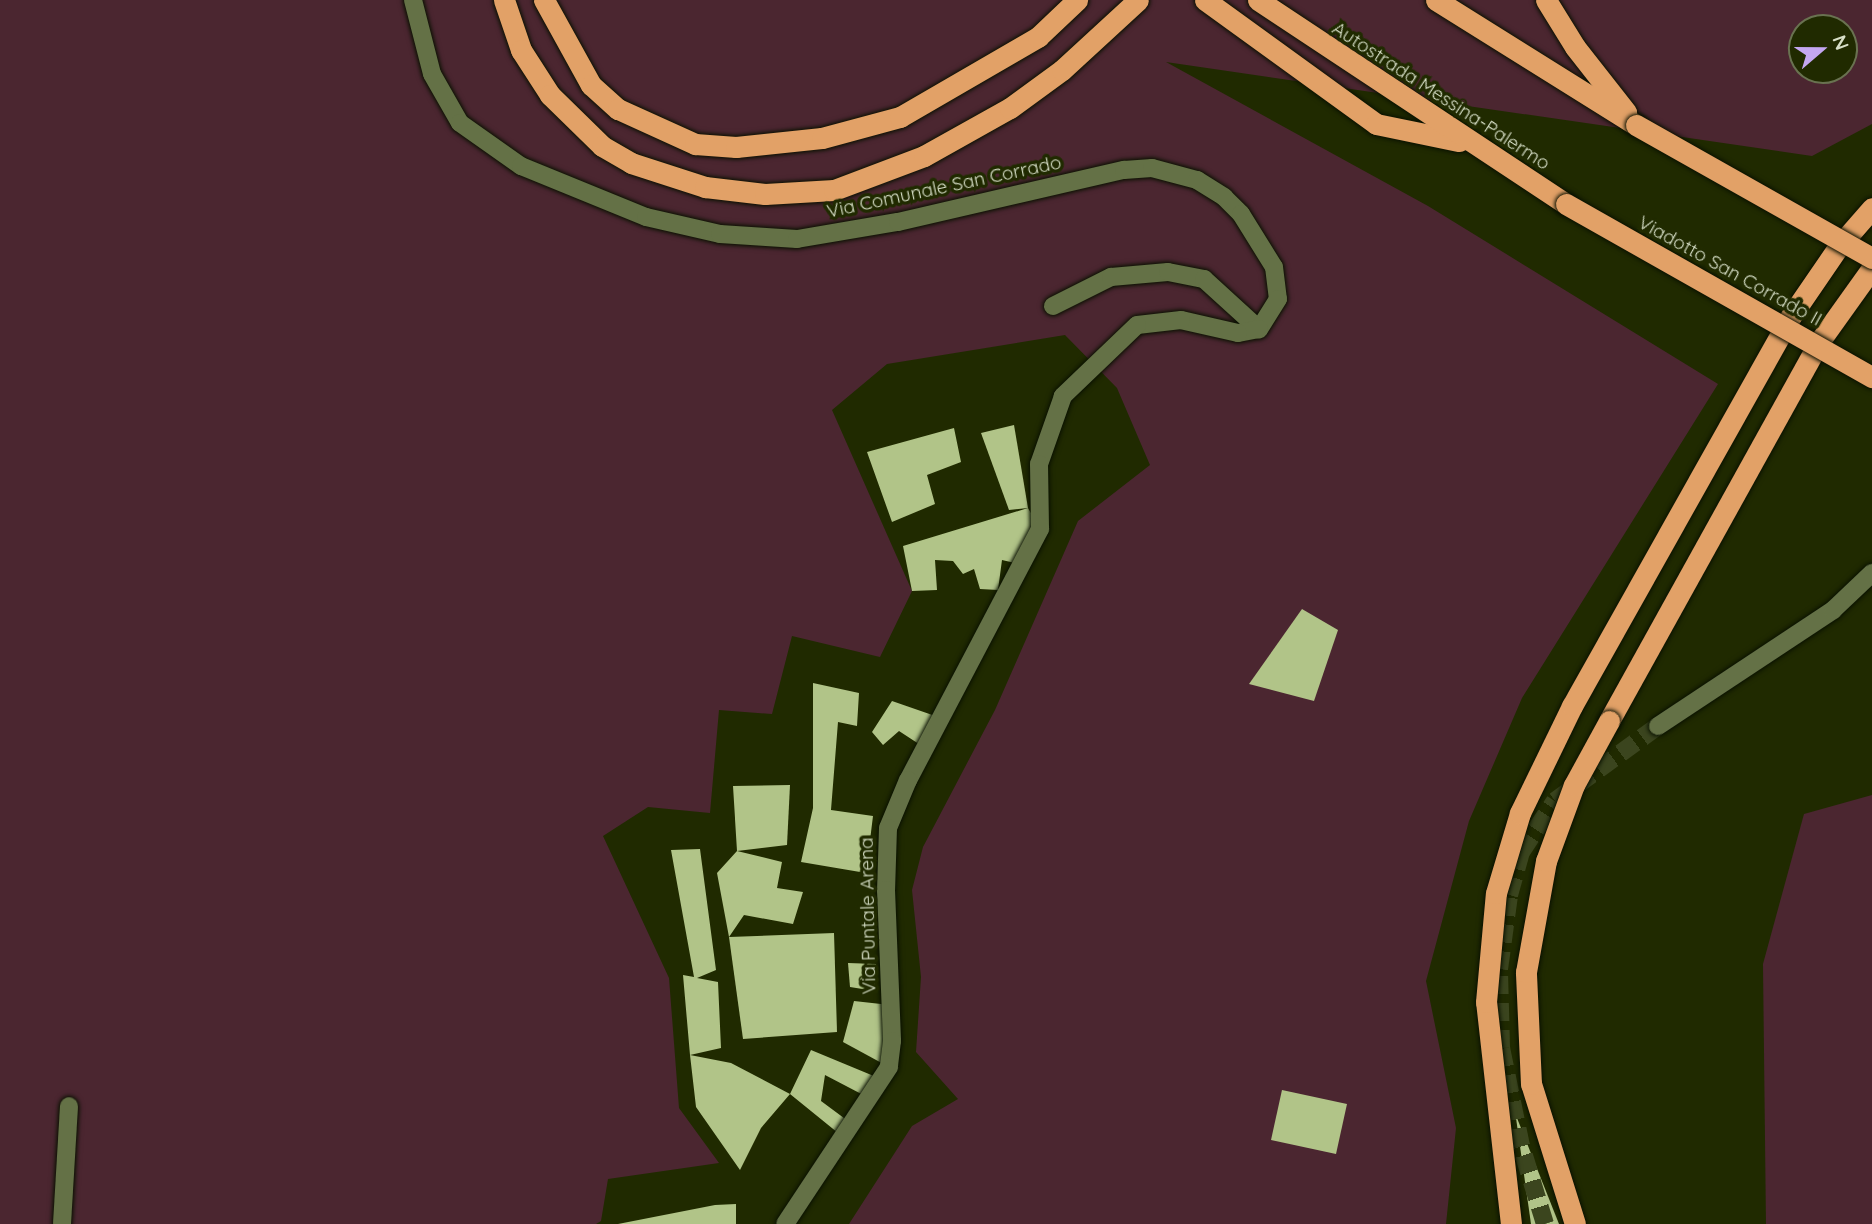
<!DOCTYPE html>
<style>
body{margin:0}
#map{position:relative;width:1872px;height:1224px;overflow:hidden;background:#202a00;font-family:Quicksand,sans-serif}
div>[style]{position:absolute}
.green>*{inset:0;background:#4b2630}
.building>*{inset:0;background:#b1c488}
.street-tunnel>*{height:18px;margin-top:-9px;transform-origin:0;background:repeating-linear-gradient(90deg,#3b451e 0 18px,transparent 0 27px)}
.roads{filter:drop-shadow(0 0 2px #0a1100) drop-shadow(0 0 2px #0a1100)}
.lane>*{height:18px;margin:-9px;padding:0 9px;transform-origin:9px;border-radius:9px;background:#647146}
.street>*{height:18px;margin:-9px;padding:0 9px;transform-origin:9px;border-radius:9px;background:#647146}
.highway>*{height:21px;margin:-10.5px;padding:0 10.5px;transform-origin:10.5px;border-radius:10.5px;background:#e2a167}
.bridges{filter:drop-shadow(0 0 2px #0a1100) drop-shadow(0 0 2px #0a1100)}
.highway-bridge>*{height:21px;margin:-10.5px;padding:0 10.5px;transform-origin:10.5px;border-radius:10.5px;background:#e2a167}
span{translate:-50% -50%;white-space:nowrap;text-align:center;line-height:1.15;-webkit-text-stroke:7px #202a00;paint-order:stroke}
.street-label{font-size:19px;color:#d7dfc7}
.north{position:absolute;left:1788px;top:14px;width:70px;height:70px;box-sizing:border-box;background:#202a00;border:2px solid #697250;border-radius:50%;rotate:70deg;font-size:19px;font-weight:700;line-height:28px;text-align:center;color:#d7dfc7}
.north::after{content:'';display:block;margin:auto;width:24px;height:32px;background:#c4a7f1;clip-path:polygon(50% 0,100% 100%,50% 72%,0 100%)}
</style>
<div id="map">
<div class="green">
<i style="clip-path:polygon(evenodd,0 0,1872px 0,1872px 124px,1812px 156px,1166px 62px,1428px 206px,1718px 384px,1522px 698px,1469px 821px,1426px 981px,1456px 1128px,1446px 1224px,849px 1224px,912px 1126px,958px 1099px,916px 1052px,921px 977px,912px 890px,923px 847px,995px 710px,1078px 521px,1150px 465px,1117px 388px,1065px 335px,887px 364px,832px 410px,912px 591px,880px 657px,792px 636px,772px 714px,719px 710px,710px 813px,648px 807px,603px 836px,669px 978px,679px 1108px,719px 1163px,608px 1179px,601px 1221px,596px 1224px,0 1224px,0 0,1802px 28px,1844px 28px,1844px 70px,1802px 70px,1802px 28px)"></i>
<i style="clip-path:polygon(1872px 795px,1872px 1224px,1766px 1224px,1763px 964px,1804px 814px)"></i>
</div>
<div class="building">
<i style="clip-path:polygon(1014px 425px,1028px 508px,1009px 510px,981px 433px)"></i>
<i style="clip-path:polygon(954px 428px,961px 462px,927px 475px,935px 504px,892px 522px,867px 452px)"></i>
<i style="clip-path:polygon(1028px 508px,1040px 529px,1023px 565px,1002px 560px,998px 590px,980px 589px,974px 569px,963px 574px,953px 561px,935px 560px,937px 590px,912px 591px,903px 546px)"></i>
<i style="clip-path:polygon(1302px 609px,1338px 630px,1314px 701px,1249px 684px)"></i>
<i style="clip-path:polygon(813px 683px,859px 693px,857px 726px,838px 722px,831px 810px,873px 816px,866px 873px,801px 862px,813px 808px)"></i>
<i style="clip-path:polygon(892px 701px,941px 718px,925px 748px,899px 731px,883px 745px,872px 732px)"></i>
<i style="clip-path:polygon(790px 785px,787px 845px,737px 851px,733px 786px)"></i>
<i style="clip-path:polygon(700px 849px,716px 970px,697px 978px,718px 982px,721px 1048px,690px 1055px,731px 1063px,790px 1094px,811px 1050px,881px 1079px,869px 1098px,825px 1075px,821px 1101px,852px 1124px,843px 1137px,790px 1094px,761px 1128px,740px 1170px,696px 1107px,690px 1055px,683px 975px,694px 977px,671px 850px)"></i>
<i style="clip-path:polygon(737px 851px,782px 862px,777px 888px,803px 892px,793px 924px,744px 915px,729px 937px,717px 873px)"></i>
<i style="clip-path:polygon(834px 933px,837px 1032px,743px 1039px,729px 937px)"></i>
<i style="clip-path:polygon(848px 963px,876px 964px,875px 991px,850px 987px)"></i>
<i style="clip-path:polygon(854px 1001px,890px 1005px,889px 1067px,843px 1042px)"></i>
<i style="clip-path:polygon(1282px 1090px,1347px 1104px,1336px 1154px,1271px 1140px)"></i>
<i style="clip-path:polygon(1516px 1118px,1517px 1118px,1559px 1224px,1531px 1224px)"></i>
<i style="clip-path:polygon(736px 1204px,736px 1224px,618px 1224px,715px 1205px)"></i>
</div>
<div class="street-tunnel">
<i style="left:1545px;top:1224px;width:82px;rotate:-107.1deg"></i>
<i style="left:1521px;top:1146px;width:100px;rotate:-101.5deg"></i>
<i style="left:1501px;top:1048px;width:79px;rotate:-91.5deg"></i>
<i style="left:1499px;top:969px;width:75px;rotate:-82.3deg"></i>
<i style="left:1509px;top:895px;width:45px;rotate:-74.4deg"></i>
<i style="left:1521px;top:852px;width:61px;rotate:-56.3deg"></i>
<i style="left:1555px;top:801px;width:127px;rotate:-36.1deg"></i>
</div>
<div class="roads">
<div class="lane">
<i style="left:1053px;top:306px;width:65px;rotate:-26.6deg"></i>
<i style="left:1111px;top:277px;width:57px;rotate:-5deg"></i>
<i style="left:1168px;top:272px;width:37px;rotate:11deg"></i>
<i style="left:1204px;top:279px;width:74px;rotate:42.3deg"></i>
</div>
<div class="street">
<i style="left:413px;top:0;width:76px;rotate:75.6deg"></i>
<i style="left:432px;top:74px;width:56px;rotate:60.3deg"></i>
<i style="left:460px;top:123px;width:75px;rotate:35.2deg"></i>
<i style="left:521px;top:166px;width:135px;rotate:22.2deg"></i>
<i style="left:646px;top:217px;width:76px;rotate:12.9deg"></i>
<i style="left:720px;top:234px;width:77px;rotate:3.7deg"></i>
<i style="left:797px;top:239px;width:102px;rotate:-9.6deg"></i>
<i style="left:898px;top:222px;width:232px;rotate:-13deg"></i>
<i style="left:1124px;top:170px;width:28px;rotate:-4deg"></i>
<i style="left:1152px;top:168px;width:47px;rotate:14.9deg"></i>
<i style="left:1197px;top:180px;width:32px;rotate:32deg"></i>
<i style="left:1224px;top:197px;width:24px;rotate:45deg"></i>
<i style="left:1241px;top:214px;width:62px;rotate:58.1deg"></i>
<i style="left:1274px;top:267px;width:32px;rotate:83deg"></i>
<i style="left:1278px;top:299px;width:36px;rotate:122deg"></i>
<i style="left:1259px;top:329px;width:21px;rotate:169deg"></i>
<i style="left:1238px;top:333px;width:58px;rotate:-167.2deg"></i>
<i style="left:1181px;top:320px;width:44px;rotate:173.5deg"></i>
<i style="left:1137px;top:325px;width:103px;rotate:136.2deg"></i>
<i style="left:1063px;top:396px;width:72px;rotate:109.4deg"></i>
<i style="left:1039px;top:464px;width:65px;rotate:89.1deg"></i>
<i style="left:1040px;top:529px;width:284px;rotate:117.7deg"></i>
<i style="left:908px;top:780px;width:52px;rotate:112.6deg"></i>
<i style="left:888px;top:828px;width:62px;rotate:91.8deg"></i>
<i style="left:886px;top:890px;width:151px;rotate:87.7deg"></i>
<i style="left:892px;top:1041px;width:26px;rotate:97deg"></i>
<i style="left:889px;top:1067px;width:188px;rotate:123.5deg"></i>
<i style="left:1658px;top:726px;width:210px;rotate:-33.5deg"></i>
<i style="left:1833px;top:610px;width:54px;rotate:-43.5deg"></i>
<i style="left:62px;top:1224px;width:118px;rotate:-86.6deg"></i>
</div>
<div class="highway">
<i style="left:504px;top:0;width:53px;rotate:71.2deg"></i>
<i style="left:521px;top:50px;width:54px;rotate:57.2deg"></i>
<i style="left:550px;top:95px;width:73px;rotate:44.4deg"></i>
<i style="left:602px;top:146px;width:34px;rotate:30deg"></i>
<i style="left:631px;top:163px;width:78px;rotate:18deg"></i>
<i style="left:705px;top:187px;width:60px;rotate:6.7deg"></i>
<i style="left:765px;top:194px;width:69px;rotate:-3.3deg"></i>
<i style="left:834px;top:190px;width:96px;rotate:-20.7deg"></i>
<i style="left:924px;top:156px;width:98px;rotate:-29.2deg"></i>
<i style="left:1010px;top:108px;width:64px;rotate:-36.2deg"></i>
<i style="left:1062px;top:70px;width:103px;rotate:-42.6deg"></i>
<i style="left:544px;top:0;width:97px;rotate:61.1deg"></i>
<i style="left:591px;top:85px;width:36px;rotate:42deg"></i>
<i style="left:618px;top:109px;width:85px;rotate:24.4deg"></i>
<i style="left:695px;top:144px;width:41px;rotate:4.2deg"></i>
<i style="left:736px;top:147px;width:86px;rotate:-6deg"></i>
<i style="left:822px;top:138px;width:81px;rotate:-15.1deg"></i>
<i style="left:900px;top:117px;width:160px;rotate:-30.1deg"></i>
<i style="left:1038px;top:37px;width:54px;rotate:-43.5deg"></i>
<i style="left:1205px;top:0;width:211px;rotate:35.9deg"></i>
<i style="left:1376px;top:124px;width:85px;rotate:11.6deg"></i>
<i style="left:1258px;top:0;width:369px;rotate:33.5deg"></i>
<i style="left:1436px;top:0;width:236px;rotate:32deg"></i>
<i style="left:1546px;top:0;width:55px;rotate:58.3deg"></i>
<i style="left:1575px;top:47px;width:83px;rotate:51.9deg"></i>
<i style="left:1609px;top:721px;width:433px;rotate:-61deg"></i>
<i style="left:1819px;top:342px;width:91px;rotate:-54.4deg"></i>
<i style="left:1511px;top:1224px;width:223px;rotate:-96.4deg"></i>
<i style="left:1486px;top:1002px;width:109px;rotate:-84.8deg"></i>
<i style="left:1496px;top:893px;width:84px;rotate:-73.3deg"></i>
<i style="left:1520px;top:813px;width:119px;rotate:-64.1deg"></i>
<i style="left:1572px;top:706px;width:447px;rotate:-60.7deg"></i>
<i style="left:1791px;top:316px;width:85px;rotate:-55.6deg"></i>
<i style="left:1839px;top:246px;width:50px;rotate:-49deg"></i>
</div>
</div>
<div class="bridges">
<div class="highway-bridge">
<i style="left:1636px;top:125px;width:271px;rotate:29.4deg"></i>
<i style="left:1566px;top:204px;width:352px;rotate:29.5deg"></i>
<i style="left:1575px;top:1224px;width:147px;rotate:-107.4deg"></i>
<i style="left:1531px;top:1084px;width:112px;rotate:-92.6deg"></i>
<i style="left:1526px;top:972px;width:113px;rotate:-79.8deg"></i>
<i style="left:1546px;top:861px;width:81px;rotate:-69.8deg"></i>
<i style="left:1574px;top:785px;width:73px;rotate:-61.3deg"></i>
</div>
</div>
<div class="street-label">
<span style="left:1441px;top:96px;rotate:33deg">Autostrada Messina-Palermo</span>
<span style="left:944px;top:187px;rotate:-12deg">Via Comunale San Corrado</span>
<span style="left:1730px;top:271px;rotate:29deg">Viadotto San Corrado II</span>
<span style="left:868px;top:916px;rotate:-91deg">Via Puntale Arena</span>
</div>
<div class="north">N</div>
</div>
